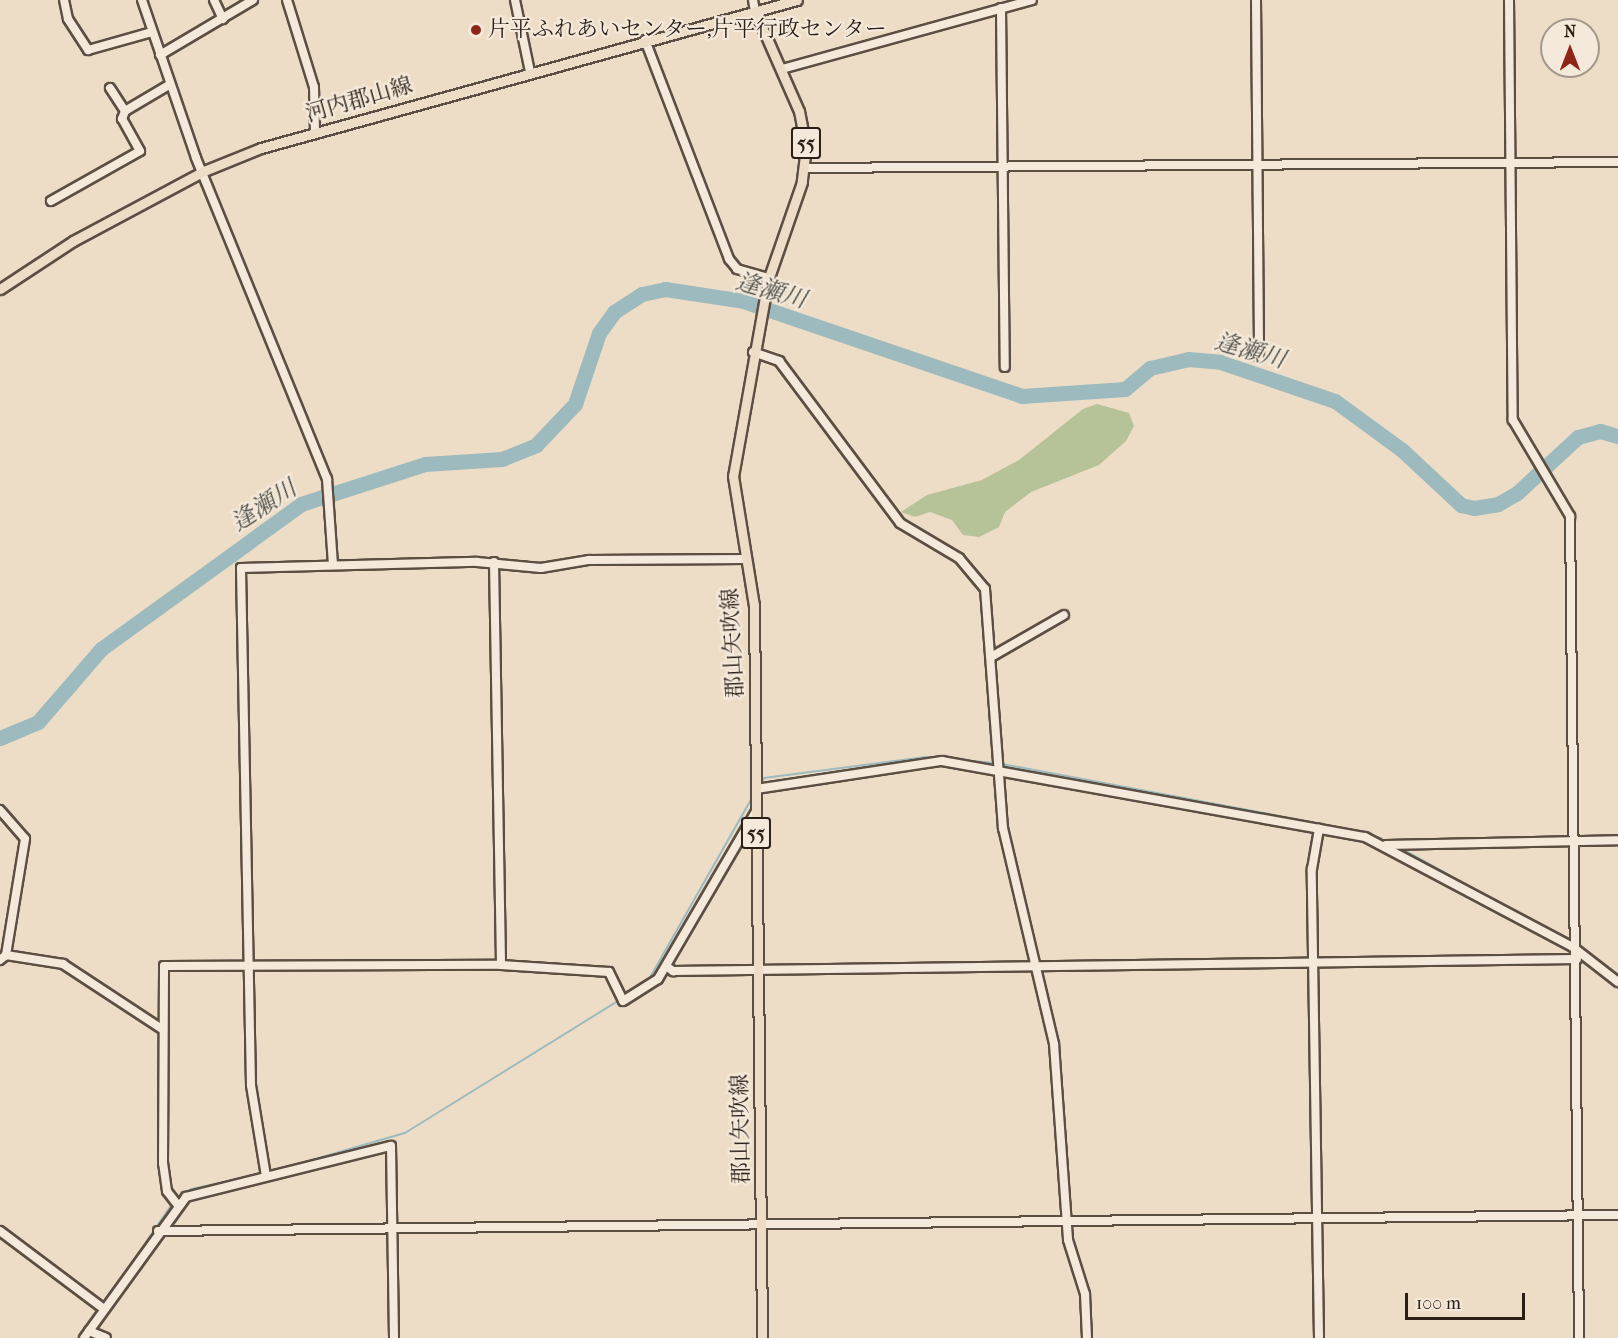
<!DOCTYPE html>
<html>
<head>
<meta charset="utf-8">
<style>
  body { margin:0 }
  #map { position:relative; width:1618px; height:1338px; overflow:hidden; background:#eeddc6; font-family:"IM FELL French Canon","Noto Serif JP",serif }
  div>[style] { position:absolute }
  .green>* { inset:0; background:#b6c297 }
  .stream>* { height:2px; margin:-1px; padding:0 1px; transform-origin:1px; border-radius:1px; background:#9dbabe }
  .river>* { height:15px; margin:-7.5px; padding:0 7.5px; transform-origin:7.5px; border-radius:7.5px; background:#9dbabe }
  .roads { filter:drop-shadow(2px 0 #5b4e43) drop-shadow(-2px 0 #5b4e43) drop-shadow(0 2px #5b4e43) drop-shadow(0 -2px #5b4e43) }
  .minor>* { height:8px; margin:-4px; padding:0 4px; transform-origin:4px; border-radius:4px; background:#f4e9da }
  .major>* { height:9px; margin:-4.5px; padding:0 4.5px; transform-origin:4.5px; border-radius:4.5px; background:#eeddc6 }
  .dots>* { width:16px; height:16px; translate:-50% -50%; box-sizing:border-box; border:3px solid #f4e9da; border-radius:50% }
  span { translate:-50% -50%; white-space:nowrap; text-align:center; line-height:1.15; -webkit-text-stroke:4.5px #f4e9da; paint-order:stroke }
  .shield-label span { padding:2px 4px; background:#f4e9da; border:2px solid; border-radius:4px; -webkit-text-stroke-width:0 }
  .shield-label { font-size:21px; color:#2a1f17; font-weight:700 }
  .poi-label { font-size:22px; color:#2a1f17 }
  .left { translate:0 -50%; text-align:left }
  .street-label { font-size:22px; color:#2a1f17 }
  .water-label { font-size:24px; color:#4c4e49; font-style:italic }
  .north { position:absolute; left:1540px; top:18px; width:60px; height:60px; box-sizing:border-box; background:#f4e9da; border:2px solid #a3988c; border-radius:50%; rotate:0deg; font-size:16px; font-weight:700; line-height:24px; text-align:center; color:#2a1f17 }
  .north::after { content:''; display:block; margin:auto; width:21px; height:27px; background:#8f2418; clip-path:polygon(50% 0,100% 100%,50% 72%,0 100%) }
  .scale { position:absolute; left:1405px; top:1293px; width:120px; height:27px; box-sizing:border-box; border:3px solid #2a1f17; border-top:0; padding-left:8px; font-size:18px; line-height:21px; white-space:nowrap; color:#2a1f17; -webkit-text-stroke:4px #f4e9da; paint-order:stroke }
</style>
</head>
<body>
<div id="map">
  <div class="green">
    <i style="clip-path:polygon(1097px 404px,1129px 413px,1134px 426px,1126px 441px,1099px 465px,1031px 492px,1005px 512px,999px 527px,979px 537px,963px 535px,952px 520px,930px 512px,915px 517px,901px 512px,927px 495px,982px 480px,1019px 460px,1083px 409px)"></i>
  </div>
  <div class="stream">
    <i style="left:1002px;top:764px;width:316px;rotate:10.6deg"></i>
    <i style="left:759px;top:786px;width:9px;rotate:-58deg"></i>
    <i style="left:764px;top:778px;width:163px;rotate:-7.4deg"></i>
    <i style="left:926px;top:757px;width:70px;rotate:4.9deg"></i>
    <i style="left:1326px;top:825px;width:57px;rotate:13.3deg"></i>
    <i style="left:1399px;top:847px;width:162px;rotate:29.3deg"></i>
    <i style="left:1582px;top:950px;width:44px;rotate:35.8deg"></i>
    <i style="left:648px;top:981px;width:213px;rotate:-60.4deg"></i>
    <i style="left:274px;top:1171px;width:136px;rotate:-16.2deg"></i>
    <i style="left:405px;top:1133px;width:254px;rotate:-31.8deg"></i>
    <i style="left:97px;top:1314px;width:137px;rotate:-55.7deg"></i>
    <i style="left:174px;top:1201px;width:21px;rotate:-35deg"></i>
    <i style="left:191px;top:1189px;width:74px;rotate:-11.8deg"></i>
    <i style="left:79px;top:1338px;width:13px;rotate:-51deg"></i>
  </div>
  <div class="river">
    <i style="left:0;top:738px;width:41px;rotate:-22.8deg"></i>
    <i style="left:38px;top:722px;width:96px;rotate:-49.2deg"></i>
    <i style="left:101px;top:649px;width:247px;rotate:-35.9deg"></i>
    <i style="left:301px;top:504px;width:130px;rotate:-17.9deg"></i>
    <i style="left:425px;top:464px;width:77px;rotate:-3.7deg"></i>
    <i style="left:502px;top:459px;width:37px;rotate:-22deg"></i>
    <i style="left:536px;top:445px;width:57px;rotate:-46.4deg"></i>
    <i style="left:575px;top:404px;width:75px;rotate:-71.3deg"></i>
    <i style="left:599px;top:333px;width:26px;rotate:-54deg"></i>
    <i style="left:614px;top:312px;width:33px;rotate:-33deg"></i>
    <i style="left:642px;top:294px;width:24px;rotate:-12deg"></i>
    <i style="left:665px;top:289px;width:79px;rotate:8.7deg"></i>
    <i style="left:743px;top:301px;width:295px;rotate:18.8deg"></i>
    <i style="left:1022px;top:396px;width:103px;rotate:-3.9deg"></i>
    <i style="left:1125px;top:389px;width:33px;rotate:-40deg"></i>
    <i style="left:1150px;top:368px;width:39px;rotate:-13deg"></i>
    <i style="left:1188px;top:359px;width:32px;rotate:5deg"></i>
    <i style="left:1220px;top:362px;width:121px;rotate:18.7deg"></i>
    <i style="left:1335px;top:401px;width:83px;rotate:36.2deg"></i>
    <i style="left:1402px;top:450px;width:81px;rotate:43deg"></i>
    <i style="left:1461px;top:505px;width:13px;rotate:13deg"></i>
    <i style="left:1474px;top:508px;width:24px;rotate:-9deg"></i>
    <i style="left:1498px;top:504px;width:22px;rotate:-30deg"></i>
    <i style="left:1517px;top:493px;width:83px;rotate:-42.6deg"></i>
    <i style="left:1578px;top:437px;width:23px;rotate:-15deg"></i>
    <i style="left:1600px;top:431px;width:19px;rotate:16deg"></i>
  </div>
  <div class="roads">
    <div class="minor">
      <i style="left:64px;top:0;width:19px;rotate:78deg"></i>
      <i style="left:68px;top:19px;width:37px;rotate:57deg"></i>
      <i style="left:88px;top:50px;width:66px;rotate:-15.7deg"></i>
      <i style="left:142px;top:0;width:167px;rotate:71.1deg"></i>
      <i style="left:196px;top:158px;width:347px;rotate:67.8deg"></i>
      <i style="left:327px;top:479px;width:85px;rotate:86deg"></i>
      <i style="left:214px;top:0;width:21px;rotate:65deg"></i>
      <i style="left:287px;top:0;width:91px;rotate:72.8deg"></i>
      <i style="left:314px;top:87px;width:45px;rotate:88.7deg"></i>
      <i style="left:515px;top:0;width:74px;rotate:78.2deg"></i>
      <i style="left:753px;top:0;width:11px;rotate:80deg"></i>
      <i style="left:1256px;top:0;width:357px;rotate:89.5deg"></i>
      <i style="left:1509px;top:0;width:420px;rotate:89.5deg"></i>
      <i style="left:1513px;top:420px;width:112px;rotate:59.3deg"></i>
      <i style="left:1570px;top:516px;width:822px;rotate:89.37deg"></i>
      <i style="left:1001px;top:8px;width:359px;rotate:89.4deg"></i>
      <i style="left:645px;top:40px;width:235px;rotate:69deg"></i>
      <i style="left:729px;top:259px;width:13px;rotate:51deg"></i>
      <i style="left:737px;top:269px;width:33px;rotate:16deg"></i>
      <i style="left:160px;top:55px;width:108px;rotate:-30.6deg"></i>
      <i style="left:782px;top:69px;width:259px;rotate:-15.4deg"></i>
      <i style="left:110px;top:88px;width:27px;rotate:57deg"></i>
      <i style="left:125px;top:111px;width:51px;rotate:-30.6deg"></i>
      <i style="left:805px;top:168px;width:813px;rotate:-0.42deg"></i>
      <i style="left:51px;top:201px;width:102px;rotate:-29.3deg"></i>
      <i style="left:140px;top:151px;width:37px;rotate:-119deg"></i>
      <i style="left:122px;top:119px;width:9px;rotate:-69deg"></i>
      <i style="left:753px;top:352px;width:28px;rotate:19deg"></i>
      <i style="left:779px;top:361px;width:202px;rotate:53.2deg"></i>
      <i style="left:900px;top:523px;width:69px;rotate:30.7deg"></i>
      <i style="left:959px;top:558px;width:40px;rotate:50deg"></i>
      <i style="left:985px;top:589px;width:240px;rotate:85.7deg"></i>
      <i style="left:1003px;top:828px;width:222px;rotate:76.7deg"></i>
      <i style="left:1054px;top:1044px;width:196px;rotate:85.9deg"></i>
      <i style="left:1068px;top:1240px;width:57px;rotate:72.5deg"></i>
      <i style="left:1085px;top:1294px;width:44px;rotate:87.4deg"></i>
      <i style="left:494px;top:562px;width:403px;rotate:89deg"></i>
      <i style="left:991px;top:657px;width:84px;rotate:-29.9deg"></i>
      <i style="left:756px;top:789px;width:188px;rotate:-8.6deg"></i>
      <i style="left:942px;top:761px;width:430px;rotate:10.2deg"></i>
      <i style="left:1365px;top:837px;width:235px;rotate:27.9deg"></i>
      <i style="left:1573px;top:947px;width:57px;rotate:37.9deg"></i>
      <i style="left:0;top:810px;width:38px;rotate:49deg"></i>
      <i style="left:25px;top:839px;width:118px;rotate:99.3deg"></i>
      <i style="left:1386px;top:845px;width:232px;rotate:-1.2deg"></i>
      <i style="left:0;top:960px;width:8px;rotate:-40deg"></i>
      <i style="left:6px;top:955px;width:58px;rotate:9deg"></i>
      <i style="left:63px;top:964px;width:118px;rotate:33.3deg"></i>
      <i style="left:666px;top:966px;width:9px;rotate:36deg"></i>
      <i style="left:673px;top:971px;width:904px;rotate:-0.76deg"></i>
      <i style="left:266px;top:1176px;width:92px;rotate:-99.4deg"></i>
      <i style="left:251px;top:1085px;width:517px;rotate:-91.11deg"></i>
      <i style="left:241px;top:568px;width:236px;rotate:-1.5deg"></i>
      <i style="left:477px;top:562px;width:64px;rotate:5.4deg"></i>
      <i style="left:541px;top:568px;width:49px;rotate:-9.5deg"></i>
      <i style="left:589px;top:560px;width:157px;rotate:-0.4deg"></i>
      <i style="left:177px;top:1204px;width:16px;rotate:-128deg"></i>
      <i style="left:167px;top:1191px;width:28px;rotate:-98deg"></i>
      <i style="left:163px;top:1163px;width:197px;rotate:-89.7deg"></i>
      <i style="left:164px;top:966px;width:337px;rotate:-0.2deg"></i>
      <i style="left:501px;top:965px;width:108px;rotate:3.7deg"></i>
      <i style="left:609px;top:972px;width:32px;rotate:64deg"></i>
      <i style="left:623px;top:1001px;width:41px;rotate:-32.2deg"></i>
      <i style="left:658px;top:979px;width:194px;rotate:-59.7deg"></i>
      <i style="left:0;top:1231px;width:130px;rotate:36.9deg"></i>
      <i style="left:158px;top:1231px;width:1460px;rotate:-0.63deg"></i>
      <i style="left:89px;top:1331px;width:18px;rotate:22deg"></i>
      <i style="left:84px;top:1338px;width:174px;rotate:-54.1deg"></i>
      <i style="left:186px;top:1197px;width:211px;rotate:-14deg"></i>
      <i style="left:391px;top:1146px;width:192px;rotate:89.1deg"></i>
      <i style="left:1319px;top:1338px;width:469px;rotate:-90.9deg"></i>
      <i style="left:1312px;top:869px;width:41px;rotate:-80.1deg"></i>
    </div>
    <div class="major">
      <i style="left:755px;top:11px;width:109px;rotate:66.3deg"></i>
      <i style="left:799px;top:111px;width:37px;rotate:79deg"></i>
      <i style="left:806px;top:147px;width:35px;rotate:97deg"></i>
      <i style="left:802px;top:182px;width:104px;rotate:109.1deg"></i>
      <i style="left:768px;top:280px;width:199px;rotate:100.1deg"></i>
      <i style="left:733px;top:476px;width:131px;rotate:80.8deg"></i>
      <i style="left:754px;top:605px;width:733px;rotate:89.37deg"></i>
      <i style="left:0;top:289px;width:87px;rotate:-33.3deg"></i>
      <i style="left:73px;top:241px;width:149px;rotate:-28.1deg"></i>
      <i style="left:204px;top:171px;width:61px;rotate:-22deg"></i>
      <i style="left:261px;top:148px;width:556px;rotate:-15.44deg"></i>
    </div>
  </div>
  <div class="dots">
    <i style="left:476px;top:30px;background:#8f2418"></i>
  </div>
  <div class="shield-label">
    <span style="left:806px;top:143px">55</span>
    <span style="left:756px;top:833px">55</span>
  </div>
  <div class="poi-label">
    <span class="left" style="left:488px;top:30px">片平ふれあいセンター,片平行政センター</span>
  </div>
  <div class="street-label">
    <span style="left:359px;top:100px;rotate:-16deg">河内郡山線</span>
    <span style="left:733px;top:643px;rotate:-93deg">郡山矢吹線</span>
    <span style="left:741px;top:1129px;rotate:-91deg">郡山矢吹線</span>
  </div>
  <div class="water-label">
    <span style="left:771px;top:291px;rotate:16deg">逢瀬川</span>
    <span style="left:1250px;top:351px;rotate:16deg">逢瀬川</span>
    <span style="left:264px;top:506px;rotate:-33deg">逢瀬川</span>
  </div>
  <div class="north">N</div>
  <div class="scale">100 m</div>
</div>
</body>
</html>
